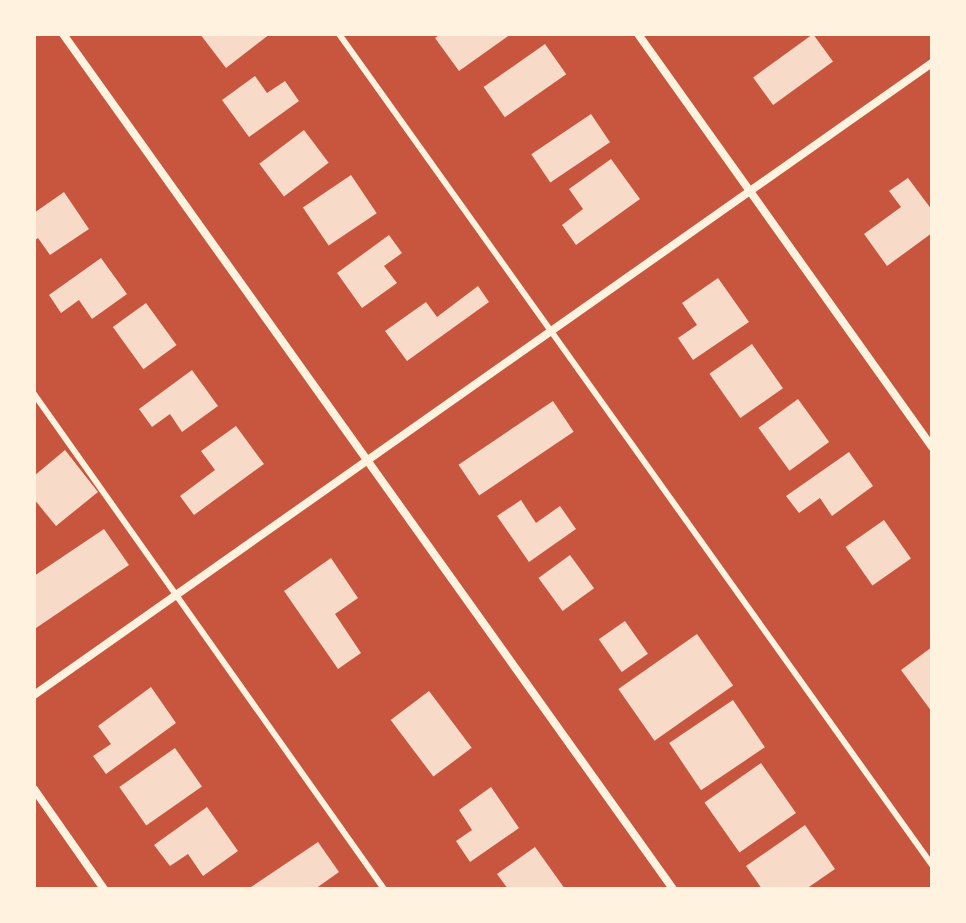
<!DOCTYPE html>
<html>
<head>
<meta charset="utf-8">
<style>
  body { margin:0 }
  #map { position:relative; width:966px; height:923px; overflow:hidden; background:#c8553d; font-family:Quicksand,sans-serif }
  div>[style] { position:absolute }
  .building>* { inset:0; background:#f7dbc8; transform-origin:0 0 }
  .service>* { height:6px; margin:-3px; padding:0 3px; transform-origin:3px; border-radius:3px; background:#fff3e0 }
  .minor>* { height:8px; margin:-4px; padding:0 4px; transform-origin:4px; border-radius:4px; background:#fff3e0 }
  span { translate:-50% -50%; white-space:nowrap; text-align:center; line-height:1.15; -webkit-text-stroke:6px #fff3e0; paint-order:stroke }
  .frame { position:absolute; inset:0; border:36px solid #fff3e0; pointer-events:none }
</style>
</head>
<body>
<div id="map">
  <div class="building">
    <i style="clip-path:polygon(200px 34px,270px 34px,226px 68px)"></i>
    <i style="clip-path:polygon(441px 34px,511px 34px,459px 71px,435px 38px)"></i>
    <i style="left:813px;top:34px;width:34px;height:74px;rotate:54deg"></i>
    <i style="left:545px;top:44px;width:37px;height:75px;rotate:55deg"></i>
    <i style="clip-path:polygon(255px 76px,267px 93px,285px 81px,299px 101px,249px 137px,222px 100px)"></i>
    <i style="left:591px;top:114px;width:34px;height:72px;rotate:56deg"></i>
    <i style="left:304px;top:130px;width:41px;height:56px;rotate:53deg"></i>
    <i style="clip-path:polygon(611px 159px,640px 199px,576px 245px,562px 225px,583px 209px,569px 189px)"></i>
    <i style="left:351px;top:175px;width:46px;height:58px;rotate:56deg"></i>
    <i style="clip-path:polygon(908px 178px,932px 210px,932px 233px,887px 266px,864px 234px,901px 207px,889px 191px)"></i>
    <i style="clip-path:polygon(64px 192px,89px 229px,50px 255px,38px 238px,34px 241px,34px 213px)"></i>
    <i style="clip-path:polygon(389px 235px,402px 253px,384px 266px,397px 283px,362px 308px,337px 273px)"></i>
    <i style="clip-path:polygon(101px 258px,127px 294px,92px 319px,79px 300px,61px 313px,49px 295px)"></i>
    <i style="clip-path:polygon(718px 278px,749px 322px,693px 360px,678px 338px,697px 325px,682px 303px)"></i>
    <i style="clip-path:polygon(478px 286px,489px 302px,407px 361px,385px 331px,426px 302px,437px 317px)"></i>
    <i style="left:146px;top:303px;width:52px;height:41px;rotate:54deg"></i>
    <i style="left:752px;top:344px;width:54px;height:52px;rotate:55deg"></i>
    <i style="clip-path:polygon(192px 370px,218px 406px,182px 432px,170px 414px,152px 427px,139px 409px)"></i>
    <i style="left:798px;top:399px;width:53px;height:49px;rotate:54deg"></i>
    <i style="left:553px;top:401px;width:37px;height:114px;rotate:56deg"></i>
    <i style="clip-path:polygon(236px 426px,264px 464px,194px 515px,180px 496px,215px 470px,201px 451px)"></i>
    <i style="clip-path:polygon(65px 450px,98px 492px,56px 526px,34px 499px,34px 476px)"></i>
    <i style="clip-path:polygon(849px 452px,873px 486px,832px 516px,820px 498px,799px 513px,786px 496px)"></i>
    <i style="clip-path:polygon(521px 500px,536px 523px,560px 506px,576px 529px,529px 562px,497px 516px)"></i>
    <i style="left:884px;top:520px;width:47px;height:47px;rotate:55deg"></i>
    <i style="clip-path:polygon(104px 529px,129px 565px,36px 628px,34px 576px)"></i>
    <i style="left:570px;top:555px;width:41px;height:39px;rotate:54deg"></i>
    <i style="clip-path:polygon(331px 558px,358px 598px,335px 614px,361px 653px,338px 669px,284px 591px)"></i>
    <i style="left:625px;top:621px;width:40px;height:32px;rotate:55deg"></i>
    <i style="left:697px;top:634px;width:63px;height:96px;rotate:55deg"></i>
    <i style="clip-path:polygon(932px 647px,932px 712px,901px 670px)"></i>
    <i style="clip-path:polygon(151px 687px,176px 723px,106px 774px,93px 756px,111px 744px,98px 726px)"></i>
    <i style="left:429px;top:691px;width:71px;height:48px;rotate:53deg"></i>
    <i style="left:733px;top:700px;width:57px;height:77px;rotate:56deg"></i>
    <i style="left:175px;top:748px;width:47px;height:68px;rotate:55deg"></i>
    <i style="left:761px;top:763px;width:61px;height:69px;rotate:55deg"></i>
    <i style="clip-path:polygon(491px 787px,519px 828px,470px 862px,456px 841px,472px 830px,459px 810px)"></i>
    <i style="clip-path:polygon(207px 807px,238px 851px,203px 876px,188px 854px,170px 866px,154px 845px)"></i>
    <i style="clip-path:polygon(805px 825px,835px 869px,806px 889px,762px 889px,746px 866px)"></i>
    <i style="clip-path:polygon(318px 842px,339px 872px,315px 889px,248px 889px)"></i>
    <i style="clip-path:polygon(535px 847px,565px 889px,508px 889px,497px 874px)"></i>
  </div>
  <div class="service">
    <i style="left:339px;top:34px;width:1021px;rotate:54.49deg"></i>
    <i style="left:34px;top:394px;width:606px;rotate:54.74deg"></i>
  </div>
  <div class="minor">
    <i style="left:63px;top:34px;width:1050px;rotate:54.49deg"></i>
    <i style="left:638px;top:34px;width:507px;rotate:54.55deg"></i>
    <i style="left:34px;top:695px;width:1098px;rotate:-35.14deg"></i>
    <i style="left:34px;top:789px;width:122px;rotate:55deg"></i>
  </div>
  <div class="frame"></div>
</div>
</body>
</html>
